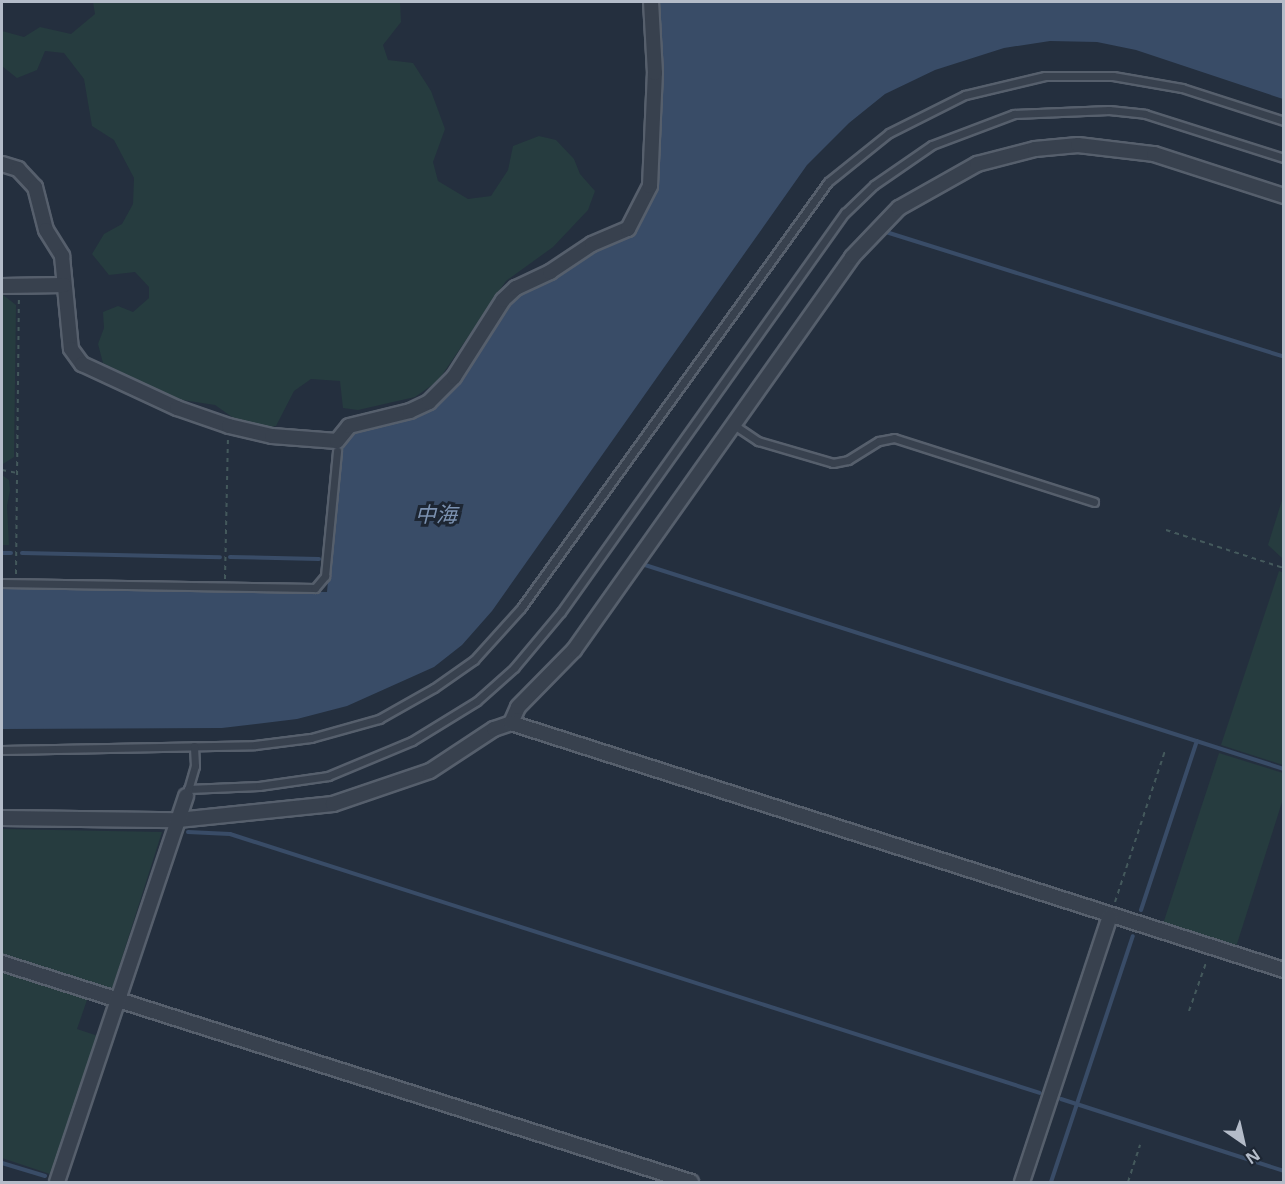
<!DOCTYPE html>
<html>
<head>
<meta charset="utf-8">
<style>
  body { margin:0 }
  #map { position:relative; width:1285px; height:1184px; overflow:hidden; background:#242f3e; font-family:"Noto Sans","Noto Sans JP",sans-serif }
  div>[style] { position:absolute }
  .green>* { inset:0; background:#263c3f }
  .water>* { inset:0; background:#394c67 }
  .stream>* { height:4px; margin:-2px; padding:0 2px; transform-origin:2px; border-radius:2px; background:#394c67 }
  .path>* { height:2px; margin-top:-1px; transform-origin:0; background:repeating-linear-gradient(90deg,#44595c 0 4.5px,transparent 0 9px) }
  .roads { filter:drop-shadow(2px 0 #565f6c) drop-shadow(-2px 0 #565f6c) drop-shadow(0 2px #565f6c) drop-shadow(0 -2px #565f6c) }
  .lane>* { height:7px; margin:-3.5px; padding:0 3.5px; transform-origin:3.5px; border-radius:3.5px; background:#38414e }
  .street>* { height:14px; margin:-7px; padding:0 7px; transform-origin:7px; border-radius:7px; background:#38414e }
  span { translate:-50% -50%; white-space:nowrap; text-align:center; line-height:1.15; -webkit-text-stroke:6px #1d2633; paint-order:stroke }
  .water-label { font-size:21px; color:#7c92b1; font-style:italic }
  .frame { position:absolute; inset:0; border:3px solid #b4bcc9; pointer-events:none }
  .north { position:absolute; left:1213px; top:1112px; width:60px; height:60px; -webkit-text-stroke:4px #1d2633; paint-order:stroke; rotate:146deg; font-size:16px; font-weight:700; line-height:24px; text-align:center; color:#b4bcc9 }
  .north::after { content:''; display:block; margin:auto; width:21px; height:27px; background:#b4bcc9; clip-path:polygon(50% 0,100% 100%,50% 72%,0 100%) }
</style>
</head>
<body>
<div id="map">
  <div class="green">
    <i style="clip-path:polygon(93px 2px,400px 2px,401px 22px,383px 45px,388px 60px,413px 63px,431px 91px,445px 129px,433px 162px,438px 181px,468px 199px,491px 196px,508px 170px,513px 146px,539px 136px,556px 140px,574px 159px,580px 174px,595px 191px,588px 210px,553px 247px,506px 281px,438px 381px,415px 397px,358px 410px,343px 408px,340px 381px,311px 379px,294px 391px,276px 426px,262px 429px,235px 419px,215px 405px,176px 399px,103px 363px,98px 344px,104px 328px,103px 312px,118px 306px,133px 312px,149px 298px,149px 287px,135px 272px,109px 275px,92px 254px,104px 234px,122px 224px,133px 204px,134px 178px,114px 140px,92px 126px,84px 79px,64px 53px,45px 51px,37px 70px,17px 78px,2px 66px,2px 31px,24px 37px,40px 27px,71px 34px,95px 14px)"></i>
    <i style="clip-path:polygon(2px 294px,16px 305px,14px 457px,3px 464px)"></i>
    <i style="clip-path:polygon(2px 475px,9px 480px,10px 490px,7px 506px,9px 545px,2px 545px)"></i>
    <i style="clip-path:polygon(1283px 497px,1284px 559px,1283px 559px,1268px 545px)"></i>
    <i style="clip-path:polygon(1279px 571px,1284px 573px,1283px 765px,1221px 745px)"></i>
    <i style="clip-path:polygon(1219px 753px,1283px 773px,1283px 799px,1236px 947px,1163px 924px)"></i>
    <i style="clip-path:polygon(2px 829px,162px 832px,112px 989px,2px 954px)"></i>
    <i style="clip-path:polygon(2px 970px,88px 997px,77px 1029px,98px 1036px,53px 1175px,2px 1158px)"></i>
  </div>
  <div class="water">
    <i style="clip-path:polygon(656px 2px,1283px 2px,1283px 99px,1136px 50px,1097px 42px,1050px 41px,1004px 48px,935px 70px,885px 94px,849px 123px,807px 165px,492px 611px,462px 645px,434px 667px,347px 706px,297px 719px,222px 728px,2px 729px,2px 586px,327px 592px,340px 449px,347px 432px,457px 387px,512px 296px,595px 247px,631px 235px,647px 207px,656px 184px)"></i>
  </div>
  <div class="stream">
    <i style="left:886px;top:232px;width:417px;rotate:17.4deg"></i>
    <i style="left:2px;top:553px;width:9px"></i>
    <i style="left:22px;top:553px;width:198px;rotate:1.2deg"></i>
    <i style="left:230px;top:557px;width:89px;rotate:1.3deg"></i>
    <i style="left:645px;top:565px;width:671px;rotate:17.71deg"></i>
    <i style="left:188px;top:832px;width:42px;rotate:2.7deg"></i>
    <i style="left:230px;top:834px;width:850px;rotate:17.73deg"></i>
    <i style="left:1141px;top:910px;width:178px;rotate:-71.7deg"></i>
    <i style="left:1061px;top:1099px;width:234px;rotate:17.9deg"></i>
    <i style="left:2px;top:1163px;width:45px;rotate:16.8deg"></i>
    <i style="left:1051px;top:1182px;width:259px;rotate:-71.6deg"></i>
  </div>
  <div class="path">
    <i style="left:2px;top:470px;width:15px;rotate:11deg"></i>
    <i style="left:1166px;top:530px;width:124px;rotate:17.9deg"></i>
    <i style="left:16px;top:574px;width:276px;rotate:-89.4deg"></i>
    <i style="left:225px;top:579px;width:141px;rotate:-88.8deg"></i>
    <i style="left:1115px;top:902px;width:159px;rotate:-71.7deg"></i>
    <i style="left:1189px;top:1011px;width:54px;rotate:-70.6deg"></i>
    <i style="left:1128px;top:1182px;width:39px;rotate:-72deg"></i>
  </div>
  <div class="roads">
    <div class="lane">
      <i style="left:734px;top:425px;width:29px;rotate:34deg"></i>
      <i style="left:758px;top:441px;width:78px;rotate:16.3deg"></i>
      <i style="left:833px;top:463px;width:15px;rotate:-11deg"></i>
      <i style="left:848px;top:460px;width:36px;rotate:-32deg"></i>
      <i style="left:879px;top:441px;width:15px;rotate:-11deg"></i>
      <i style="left:894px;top:438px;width:210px;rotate:17.7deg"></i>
      <i style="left:2px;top:583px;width:313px;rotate:0.9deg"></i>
      <i style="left:315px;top:588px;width:16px;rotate:-50deg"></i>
      <i style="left:325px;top:576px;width:126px;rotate:-84.5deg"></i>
      <i style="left:2px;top:750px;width:253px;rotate:-1.1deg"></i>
      <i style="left:255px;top:745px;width:56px;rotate:-7.1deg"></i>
      <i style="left:311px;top:738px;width:71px;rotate:-15.6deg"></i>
      <i style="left:379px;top:719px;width:63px;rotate:-29.4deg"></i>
      <i style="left:434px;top:688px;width:49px;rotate:-35deg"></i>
      <i style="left:474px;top:660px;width:70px;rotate:-47.9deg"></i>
      <i style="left:521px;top:608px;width:525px;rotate:-54.22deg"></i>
      <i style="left:828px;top:182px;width:78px;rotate:-38.8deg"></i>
      <i style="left:889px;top:133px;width:85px;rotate:-26.6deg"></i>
      <i style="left:965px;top:95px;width:82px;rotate:-13.4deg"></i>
      <i style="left:1045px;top:76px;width:68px"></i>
      <i style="left:1113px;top:76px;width:70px;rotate:9.9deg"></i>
      <i style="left:1182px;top:88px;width:107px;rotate:17.9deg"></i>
      <i style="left:188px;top:789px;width:71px;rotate:-2.4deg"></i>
      <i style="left:259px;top:786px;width:70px;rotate:-8.2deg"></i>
      <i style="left:328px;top:776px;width:91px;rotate:-22.6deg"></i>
      <i style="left:412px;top:741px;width:76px;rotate:-31.6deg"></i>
      <i style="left:477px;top:701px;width:50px;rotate:-41.7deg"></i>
      <i style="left:514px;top:668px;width:73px;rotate:-50deg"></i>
      <i style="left:561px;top:612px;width:490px;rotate:-54.6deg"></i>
      <i style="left:845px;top:213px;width:40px;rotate:-44deg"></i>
      <i style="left:874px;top:185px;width:70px;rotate:-34.6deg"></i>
      <i style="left:932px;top:145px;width:88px;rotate:-20.7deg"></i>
      <i style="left:1014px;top:114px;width:95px;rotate:-2.4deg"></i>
      <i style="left:1109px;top:110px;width:36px;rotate:6deg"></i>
      <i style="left:1145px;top:114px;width:146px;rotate:17.6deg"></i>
      <i style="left:188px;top:790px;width:25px;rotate:-74deg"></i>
      <i style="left:195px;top:766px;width:20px;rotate:-93deg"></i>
    </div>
    <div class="street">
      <i style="left:2px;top:164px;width:17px;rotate:17deg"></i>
      <i style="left:18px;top:169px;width:25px;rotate:47deg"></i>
      <i style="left:35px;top:187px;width:44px;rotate:75.7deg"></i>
      <i style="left:46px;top:230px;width:31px;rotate:58deg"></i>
      <i style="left:62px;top:256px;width:93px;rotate:84.5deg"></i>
      <i style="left:71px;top:349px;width:19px;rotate:54deg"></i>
      <i style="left:82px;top:364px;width:105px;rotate:24.9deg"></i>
      <i style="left:177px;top:408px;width:55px;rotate:19.1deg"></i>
      <i style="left:229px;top:426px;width:44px;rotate:13.1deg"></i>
      <i style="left:272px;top:436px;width:65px;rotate:4.4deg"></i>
      <i style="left:337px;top:441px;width:19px;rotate:-51deg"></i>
      <i style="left:349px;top:426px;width:63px;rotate:-13.8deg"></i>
      <i style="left:410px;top:411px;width:21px;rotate:-25deg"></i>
      <i style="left:429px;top:402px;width:35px;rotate:-45deg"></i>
      <i style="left:454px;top:377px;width:91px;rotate:-57.5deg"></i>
      <i style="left:503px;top:300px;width:18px;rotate:-43deg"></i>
      <i style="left:516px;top:288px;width:38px;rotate:-25deg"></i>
      <i style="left:550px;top:272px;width:50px;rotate:-33.7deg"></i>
      <i style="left:592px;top:244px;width:39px;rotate:-23deg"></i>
      <i style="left:628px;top:229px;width:48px;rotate:-62.9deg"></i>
      <i style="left:650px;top:186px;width:113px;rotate:-87.5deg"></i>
      <i style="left:655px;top:73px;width:71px;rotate:-93.2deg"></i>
      <i style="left:2px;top:286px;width:62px;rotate:-0.9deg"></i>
      <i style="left:511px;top:723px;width:17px;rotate:-66deg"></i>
      <i style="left:518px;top:707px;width:80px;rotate:-45.5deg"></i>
      <i style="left:574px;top:650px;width:481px;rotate:-54.7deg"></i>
      <i style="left:852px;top:257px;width:68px;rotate:-46.2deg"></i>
      <i style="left:899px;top:208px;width:90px;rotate:-29.4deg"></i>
      <i style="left:977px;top:164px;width:60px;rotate:-14.5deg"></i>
      <i style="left:1035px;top:149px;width:43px;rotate:-5.3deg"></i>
      <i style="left:1078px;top:145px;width:77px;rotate:6.8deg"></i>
      <i style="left:1154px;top:154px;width:137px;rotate:17.9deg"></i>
      <i style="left:2px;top:818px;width:176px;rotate:0.7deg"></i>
      <i style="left:178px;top:820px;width:156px;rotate:-5.9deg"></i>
      <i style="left:333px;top:804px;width:102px;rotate:-18.8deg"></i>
      <i style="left:430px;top:771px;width:77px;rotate:-33.3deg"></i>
      <i style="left:494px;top:729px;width:18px;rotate:-19deg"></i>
      <i style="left:511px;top:723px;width:812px;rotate:17.72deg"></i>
      <i style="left:2px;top:963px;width:723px;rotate:17.63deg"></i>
      <i style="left:57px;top:1182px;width:407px;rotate:-71.5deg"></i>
      <i style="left:1022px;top:1182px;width:280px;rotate:-71.7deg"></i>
    </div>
  </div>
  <div class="water-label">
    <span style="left:436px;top:514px">中海</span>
  </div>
  <div class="frame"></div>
  <div class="north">N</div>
</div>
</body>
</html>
